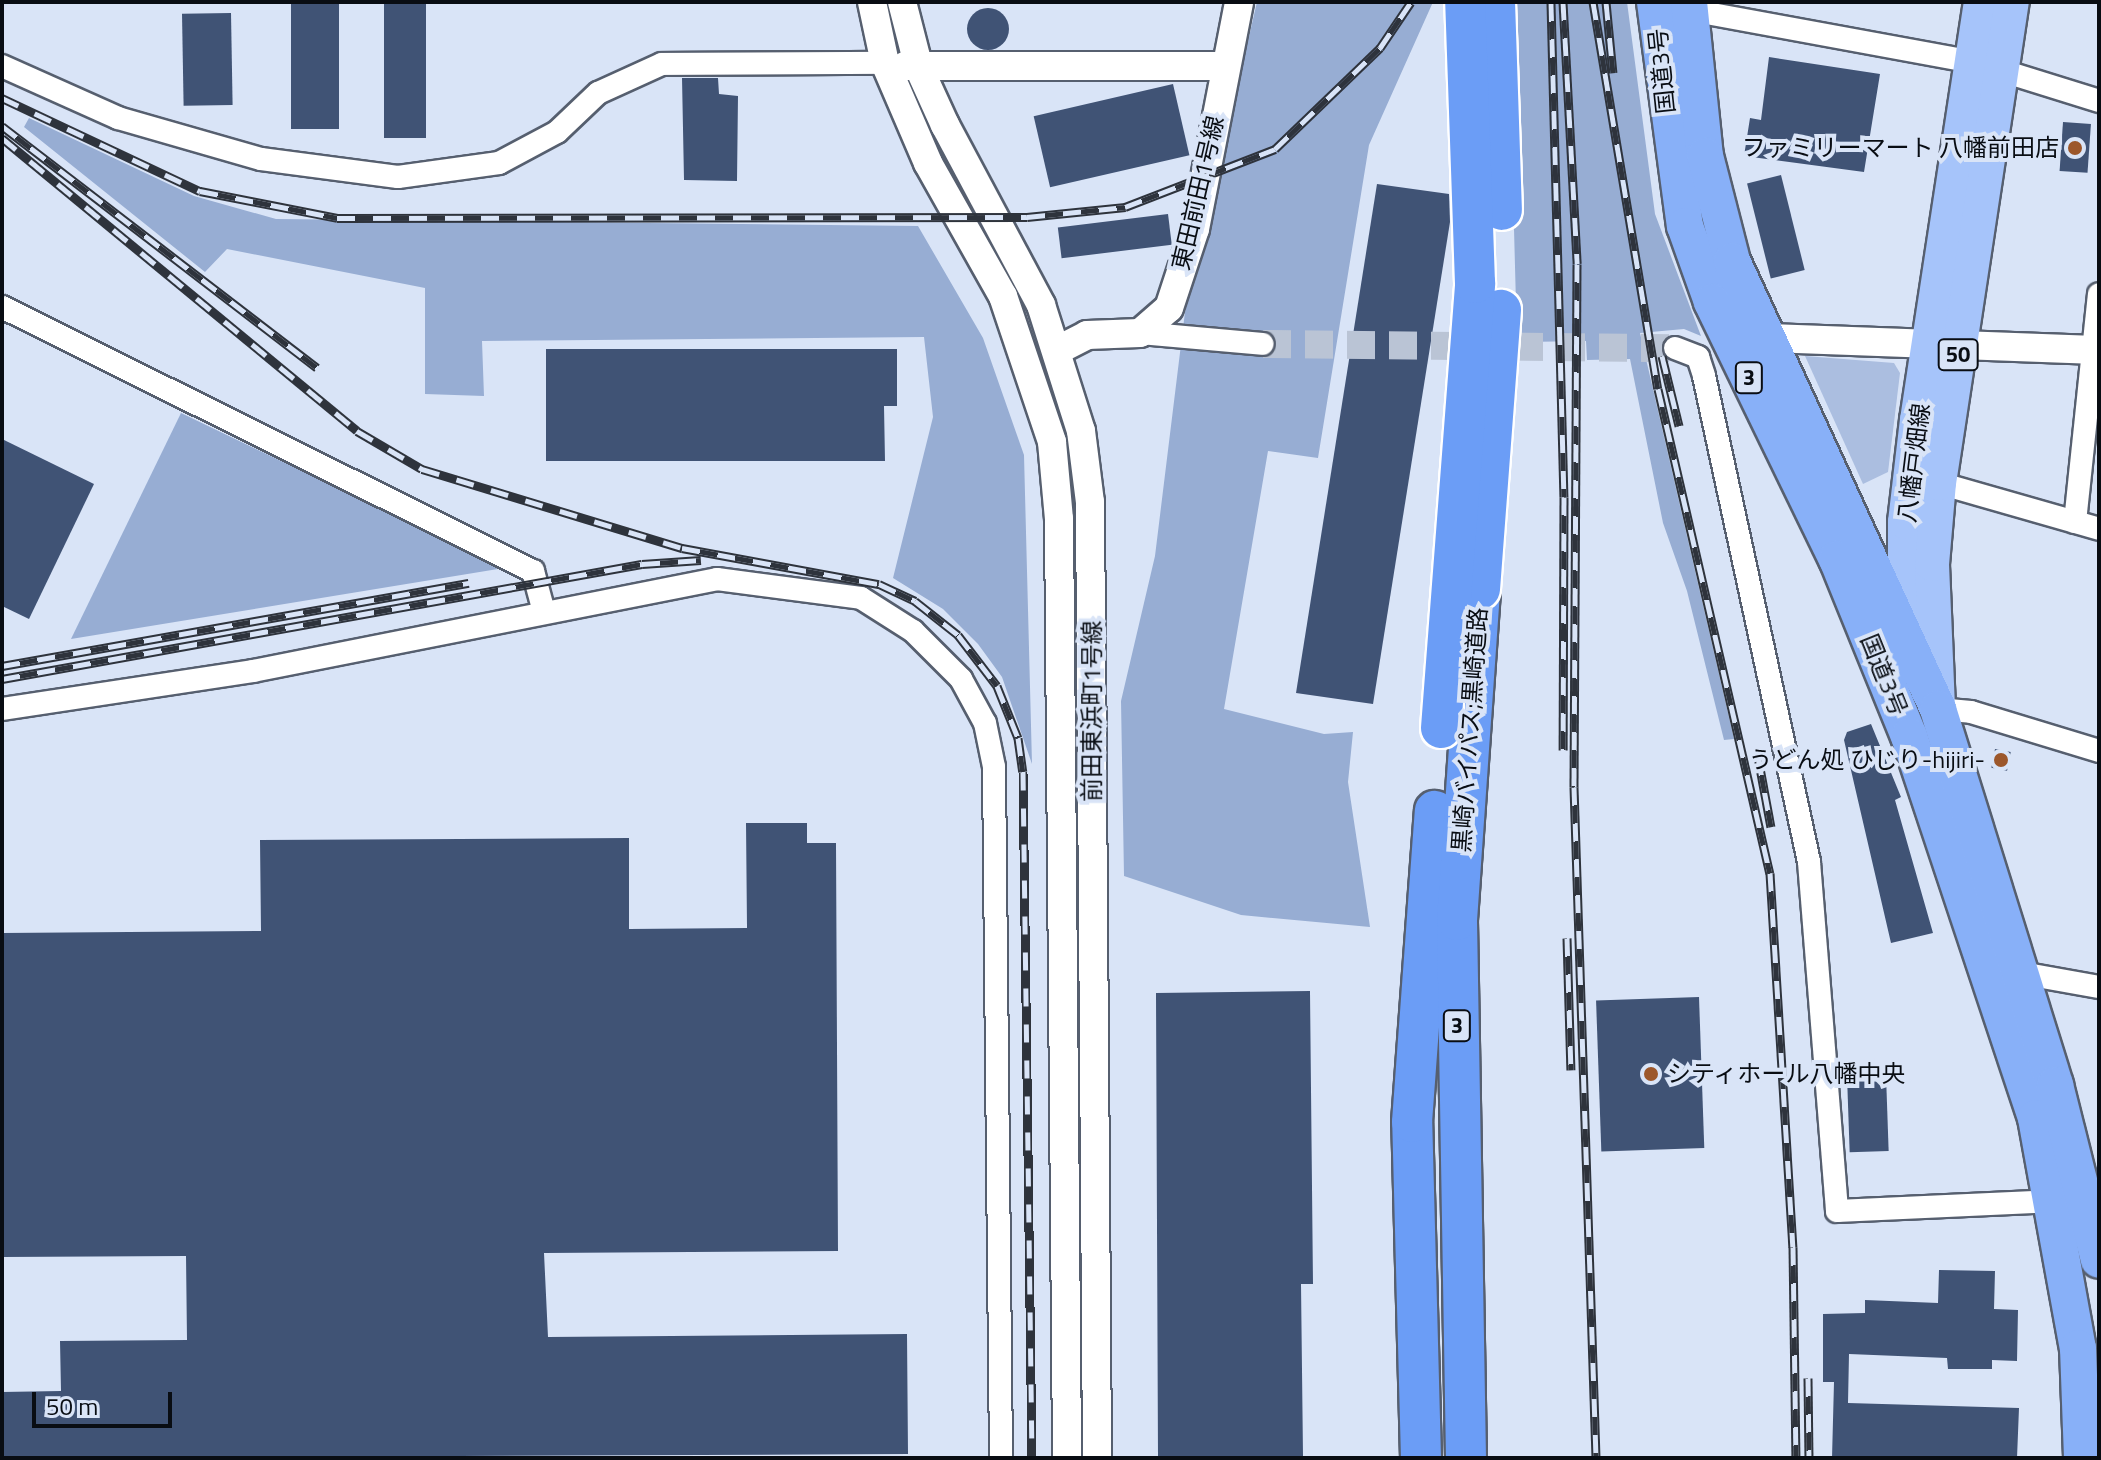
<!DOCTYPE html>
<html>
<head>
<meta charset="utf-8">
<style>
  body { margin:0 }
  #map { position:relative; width:2101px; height:1460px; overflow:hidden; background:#d9e4f7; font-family:"Titillium Web","Noto Sans JP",sans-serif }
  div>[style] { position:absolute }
  .green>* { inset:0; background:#abbee0 }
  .forest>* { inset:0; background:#97add3 }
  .building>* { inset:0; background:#405375; transform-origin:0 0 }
  .round { border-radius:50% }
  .tertiary-tunnel>* { height:28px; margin-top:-14px; transform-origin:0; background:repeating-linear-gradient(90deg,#bac4d5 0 28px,transparent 0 42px) }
  .roads { filter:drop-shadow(2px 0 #565f6f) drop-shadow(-2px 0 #565f6f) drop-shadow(0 2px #565f6f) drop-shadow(0 -2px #565f6f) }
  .minor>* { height:22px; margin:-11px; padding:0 11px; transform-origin:11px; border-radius:11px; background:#fff }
  .tertiary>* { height:28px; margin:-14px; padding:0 14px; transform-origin:14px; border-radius:14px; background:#fff }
  .primary>* { height:34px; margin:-17px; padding:0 17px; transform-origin:17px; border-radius:17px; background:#a6c4fa }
  .trunk>* { height:36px; margin:-18px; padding:0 18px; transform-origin:18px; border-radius:18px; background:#88b0f8 }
  .motorway>* { height:40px; margin:-20px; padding:0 20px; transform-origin:20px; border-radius:20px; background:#6b9df6 }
  .rail>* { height:9px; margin-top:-4.5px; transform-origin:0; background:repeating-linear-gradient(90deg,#d9e4f7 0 18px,#2e333c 0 36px); box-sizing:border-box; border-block:2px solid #2e333c }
  .bridges { filter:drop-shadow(2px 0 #fff) drop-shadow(-2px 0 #fff) drop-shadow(0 2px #fff) drop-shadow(0 -2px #fff) }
  .motorway-bridge>* { height:40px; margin:-20px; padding:0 20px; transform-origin:20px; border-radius:20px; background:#6b9df6 }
  .dots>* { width:22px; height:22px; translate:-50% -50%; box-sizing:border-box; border:4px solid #d9e4f7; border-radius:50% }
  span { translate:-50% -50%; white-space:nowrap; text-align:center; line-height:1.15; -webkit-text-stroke:8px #d9e4f7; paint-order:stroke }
  .shield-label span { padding:2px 6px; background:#d9e4f7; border:2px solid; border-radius:6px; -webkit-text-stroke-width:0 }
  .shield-label { font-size:22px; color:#090d13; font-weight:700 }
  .street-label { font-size:24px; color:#090d13 }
  .poi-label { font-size:24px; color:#090d13 }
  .right { translate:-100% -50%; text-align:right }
  .left { translate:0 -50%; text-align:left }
  .frame { position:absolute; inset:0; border:4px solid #090d13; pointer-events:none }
  .scale { position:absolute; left:32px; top:1392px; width:140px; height:36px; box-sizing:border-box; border:4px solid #090d13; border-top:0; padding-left:10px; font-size:24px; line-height:28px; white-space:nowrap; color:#090d13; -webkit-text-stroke:6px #d9e4f7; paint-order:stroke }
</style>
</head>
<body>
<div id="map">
  <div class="green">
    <i style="clip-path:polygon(1805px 356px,1894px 363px,1900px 373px,1888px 472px,1863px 484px)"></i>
  </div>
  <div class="forest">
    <i style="clip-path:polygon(1257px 2px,1433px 2px,1369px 145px,1318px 458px,1268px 451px,1224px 709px,1324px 734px,1353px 732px,1348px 782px,1370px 927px,1241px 915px,1124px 876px,1121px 701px,1155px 556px,1185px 312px)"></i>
    <i style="clip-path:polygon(1508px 2px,1627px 2px,1655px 214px,1701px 336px,1684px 329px,1640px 333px,1734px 739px,1724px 740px,1687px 591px,1663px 523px,1630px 359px,1587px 360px,1586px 341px,1517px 342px)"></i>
    <i style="clip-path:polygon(29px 118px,194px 196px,276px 219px,918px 226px,983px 338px,1024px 455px,1032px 764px,1002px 677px,978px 644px,943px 609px,893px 578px,933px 417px,924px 337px,482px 341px,484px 396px,425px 394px,425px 288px,227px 249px,205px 272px,24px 127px)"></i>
    <i style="clip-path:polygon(181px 413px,504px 568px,71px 639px)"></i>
  </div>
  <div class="building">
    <i style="left:291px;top:2px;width:48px;height:127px"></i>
    <i style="left:384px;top:2px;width:42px;height:136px"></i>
    <i class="round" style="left:967px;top:8px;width:42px;height:42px"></i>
    <i style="left:231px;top:13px;width:92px;height:49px;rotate:89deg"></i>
    <i style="clip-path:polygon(1769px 57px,1880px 74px,1864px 172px,1744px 156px,1750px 118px,1761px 120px)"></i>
    <i style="clip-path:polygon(682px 78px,718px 78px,719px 94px,738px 96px,737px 181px,684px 180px)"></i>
    <i style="left:1173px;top:84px;width:73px;height:143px;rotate:77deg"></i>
    <i style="left:2063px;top:122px;width:28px;height:49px;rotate:4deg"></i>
    <i style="left:1781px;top:175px;width:98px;height:35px;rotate:76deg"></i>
    <i style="clip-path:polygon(1377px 184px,1449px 194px,1450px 222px,1373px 704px,1296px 693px)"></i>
    <i style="left:1168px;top:214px;width:31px;height:111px;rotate:83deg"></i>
    <i style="clip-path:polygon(546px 349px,897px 349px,897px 406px,884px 406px,885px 461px,546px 461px)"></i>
    <i style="clip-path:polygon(2px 439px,94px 484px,29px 619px,2px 606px)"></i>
    <i style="clip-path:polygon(1871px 724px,1901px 797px,1895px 800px,1933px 933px,1891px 943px,1844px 740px,1847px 732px)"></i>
    <i style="left:1995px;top:749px;width:16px;height:19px;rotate:11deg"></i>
    <i style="clip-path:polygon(746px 823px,807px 823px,807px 843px,836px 843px,838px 1251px,544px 1253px,548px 1337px,907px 1334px,908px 1454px,2px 1458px,2px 1392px,61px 1391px,60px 1341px,187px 1340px,186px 1256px,2px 1257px,2px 933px,261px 931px,260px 840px,629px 838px,629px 929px,747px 928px)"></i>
    <i style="clip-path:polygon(1310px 991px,1313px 1284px,1301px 1284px,1303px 1456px,1158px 1457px,1156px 993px)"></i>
    <i style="left:1699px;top:997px;width:151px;height:103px;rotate:88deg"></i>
    <i style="left:1886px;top:1075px;width:76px;height:39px;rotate:88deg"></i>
    <i style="clip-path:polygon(1939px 1270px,1995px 1271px,1994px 1309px,2018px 1310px,2017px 1361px,1992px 1360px,1992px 1369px,1948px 1369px,1947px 1358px,1849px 1354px,1848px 1403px,2019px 1408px,2017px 1458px,1832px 1458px,1834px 1382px,1823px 1382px,1823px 1314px,1865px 1313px,1865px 1300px,1938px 1303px)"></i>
  </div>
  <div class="tertiary-tunnel">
    <i style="left:1263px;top:344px;width:412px;rotate:0.6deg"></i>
  </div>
  <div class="roads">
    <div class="minor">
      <i style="left:1690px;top:10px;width:289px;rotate:10.4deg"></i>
      <i style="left:1974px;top:62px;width:131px;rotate:17.3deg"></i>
      <i style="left:2px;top:66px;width:127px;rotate:24.1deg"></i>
      <i style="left:118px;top:118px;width:149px;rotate:16deg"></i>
      <i style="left:261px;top:159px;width:138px;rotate:7.5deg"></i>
      <i style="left:398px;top:177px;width:102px;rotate:-7.9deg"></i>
      <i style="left:499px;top:163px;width:66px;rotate:-28.1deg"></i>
      <i style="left:557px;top:132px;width:57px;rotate:-43.6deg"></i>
      <i style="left:598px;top:93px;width:70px;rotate:-24.4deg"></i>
      <i style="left:662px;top:64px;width:223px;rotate:-0.3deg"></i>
      <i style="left:2px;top:307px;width:593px;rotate:26.44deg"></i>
      <i style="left:533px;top:571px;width:42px;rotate:75deg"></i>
      <i style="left:1140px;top:333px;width:123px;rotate:5.1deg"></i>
      <i style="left:1675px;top:348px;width:25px;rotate:21deg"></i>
      <i style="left:1698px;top:357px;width:20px;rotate:72deg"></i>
      <i style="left:1704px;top:376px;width:497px;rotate:77.8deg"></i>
      <i style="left:1809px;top:862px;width:350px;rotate:85.4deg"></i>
      <i style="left:1837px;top:1211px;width:219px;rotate:-2.6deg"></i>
      <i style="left:1939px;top:483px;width:166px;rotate:16deg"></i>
      <i style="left:2075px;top:522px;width:229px;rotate:-84deg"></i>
      <i style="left:2px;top:709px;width:254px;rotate:-8.6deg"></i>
      <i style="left:253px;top:671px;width:473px;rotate:-11.2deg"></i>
      <i style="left:717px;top:579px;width:145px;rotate:7.5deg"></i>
      <i style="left:861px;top:598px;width:62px;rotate:32.4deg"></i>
      <i style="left:913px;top:631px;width:68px;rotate:45deg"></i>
      <i style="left:961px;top:679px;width:50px;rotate:61.4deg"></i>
      <i style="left:985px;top:723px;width:45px;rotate:78.4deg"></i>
      <i style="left:994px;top:767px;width:691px;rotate:89.42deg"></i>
      <i style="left:1938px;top:709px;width:33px;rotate:5deg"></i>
      <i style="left:1971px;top:712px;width:134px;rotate:16.9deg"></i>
      <i style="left:2021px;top:973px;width:79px;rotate:10.2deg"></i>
    </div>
    <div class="tertiary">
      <i style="left:872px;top:2px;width:62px;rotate:78deg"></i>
      <i style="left:885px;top:63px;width:109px;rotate:66.7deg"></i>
      <i style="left:928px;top:163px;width:153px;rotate:60.6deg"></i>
      <i style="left:1003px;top:296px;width:154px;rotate:71.4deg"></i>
      <i style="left:1052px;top:442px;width:77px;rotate:84.8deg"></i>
      <i style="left:1059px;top:519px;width:939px;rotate:89.51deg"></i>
      <i style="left:902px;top:2px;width:68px;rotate:75.6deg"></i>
      <i style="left:919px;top:68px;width:63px;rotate:65.5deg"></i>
      <i style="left:945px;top:125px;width:204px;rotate:61.9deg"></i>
      <i style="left:1041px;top:305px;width:132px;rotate:72.4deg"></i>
      <i style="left:1081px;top:431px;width:72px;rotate:82.8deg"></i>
      <i style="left:1090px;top:502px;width:956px;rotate:89.58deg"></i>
      <i style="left:905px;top:66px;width:320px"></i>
      <i style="left:1770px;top:338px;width:329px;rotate:2.1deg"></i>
      <i style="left:1058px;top:350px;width:33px;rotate:-27deg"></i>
      <i style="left:1087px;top:335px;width:53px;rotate:-2.2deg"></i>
      <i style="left:1140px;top:333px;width:38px;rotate:-41deg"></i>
      <i style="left:1169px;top:308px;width:83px;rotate:-71.8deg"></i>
      <i style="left:1195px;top:229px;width:231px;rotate:-79deg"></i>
    </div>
    <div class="primary">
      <i style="left:1905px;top:640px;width:118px;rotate:-90deg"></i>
      <i style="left:1905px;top:522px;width:103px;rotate:-83.3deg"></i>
      <i style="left:1917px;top:420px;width:423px;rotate:-81.3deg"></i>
      <i style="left:1938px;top:708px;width:144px;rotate:-92.4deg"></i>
      <i style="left:1932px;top:564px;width:81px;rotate:-85.1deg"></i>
      <i style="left:1939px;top:483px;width:487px;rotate:-81.4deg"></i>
    </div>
    <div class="trunk">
      <i style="left:1655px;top:2px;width:226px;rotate:82.4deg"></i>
      <i style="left:1685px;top:226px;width:81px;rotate:70.4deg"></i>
      <i style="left:1712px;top:302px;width:286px;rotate:64.1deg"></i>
      <i style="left:1837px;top:559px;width:191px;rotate:67.9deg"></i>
      <i style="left:1909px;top:736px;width:403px;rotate:71.6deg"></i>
      <i style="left:2036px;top:1118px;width:234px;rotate:79.7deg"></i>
      <i style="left:2078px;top:1348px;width:110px;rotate:87.9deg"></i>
      <i style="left:1689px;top:2px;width:155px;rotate:84.1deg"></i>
      <i style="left:1705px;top:156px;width:108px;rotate:75.6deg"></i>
      <i style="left:1732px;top:261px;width:493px;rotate:65.3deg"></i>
      <i style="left:1938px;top:709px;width:394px;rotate:72.7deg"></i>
      <i style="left:2055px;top:1085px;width:180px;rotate:75.9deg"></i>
    </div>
    <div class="motorway">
      <i style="left:1421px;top:1458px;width:336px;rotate:-91.5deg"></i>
      <i style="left:1412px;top:1122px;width:312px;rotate:-85.8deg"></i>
      <i style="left:1466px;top:1458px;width:538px;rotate:-90.96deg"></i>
      <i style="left:1457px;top:920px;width:326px;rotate:-86deg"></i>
    </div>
  </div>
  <div class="rail">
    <i style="left:1563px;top:2px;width:262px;rotate:86.9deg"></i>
    <i style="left:1577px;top:264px;width:523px;rotate:90.33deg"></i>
    <i style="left:1574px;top:787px;width:671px;rotate:88.12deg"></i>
    <i style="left:1593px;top:2px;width:392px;rotate:80.5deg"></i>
    <i style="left:1658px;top:389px;width:497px;rotate:77deg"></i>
    <i style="left:1770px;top:873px;width:375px;rotate:86.5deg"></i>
    <i style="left:1793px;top:1247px;width:211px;rotate:89.2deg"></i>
    <i style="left:1606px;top:2px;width:71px;rotate:84.4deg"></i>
    <i style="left:1551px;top:3px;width:494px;rotate:88.5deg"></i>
    <i style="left:1564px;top:497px;width:253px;rotate:90.2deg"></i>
    <i style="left:2px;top:98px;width:219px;rotate:25.2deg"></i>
    <i style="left:200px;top:191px;width:140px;rotate:11.1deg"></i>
    <i style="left:337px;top:218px;width:690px;rotate:-0.08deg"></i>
    <i style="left:1027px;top:217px;width:99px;rotate:-5.8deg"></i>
    <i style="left:1125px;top:207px;width:161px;rotate:-21.1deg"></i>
    <i style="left:1275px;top:149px;width:146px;rotate:-43.9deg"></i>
    <i style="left:1380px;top:48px;width:55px;rotate:-56deg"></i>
    <i style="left:2px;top:126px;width:397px;rotate:37.5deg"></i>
    <i style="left:2px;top:138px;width:460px;rotate:39.5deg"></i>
    <i style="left:357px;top:431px;width:75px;rotate:30.3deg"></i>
    <i style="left:422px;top:469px;width:272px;rotate:16.9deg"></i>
    <i style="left:682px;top:548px;width:200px;rotate:10.4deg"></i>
    <i style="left:879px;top:584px;width:40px;rotate:25deg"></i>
    <i style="left:915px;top:601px;width:55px;rotate:38.3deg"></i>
    <i style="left:958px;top:635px;width:64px;rotate:52.6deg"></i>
    <i style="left:997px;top:686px;width:56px;rotate:68deg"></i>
    <i style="left:1018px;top:738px;width:34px;rotate:82deg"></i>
    <i style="left:1023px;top:772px;width:686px;rotate:89.25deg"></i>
    <i style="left:1662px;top:356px;width:72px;rotate:76.3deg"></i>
    <i style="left:2px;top:666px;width:474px;rotate:-10.1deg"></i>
    <i style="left:2px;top:679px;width:650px;rotate:-10.19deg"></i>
    <i style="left:642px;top:564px;width:59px;rotate:-3.9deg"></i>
    <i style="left:1758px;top:757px;width:71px;rotate:79.5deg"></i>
    <i style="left:1567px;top:938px;width:132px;rotate:88.3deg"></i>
    <i style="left:1808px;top:1378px;width:80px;rotate:89.3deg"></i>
  </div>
  <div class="bridges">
    <div class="motorway-bridge">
      <i style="left:1495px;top:2px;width:208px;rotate:88.1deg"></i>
      <i style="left:1480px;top:589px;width:280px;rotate:-85.7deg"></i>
      <i style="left:1441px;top:728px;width:446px;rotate:-85.6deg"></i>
      <i style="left:1475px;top:283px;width:281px;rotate:-92deg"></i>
    </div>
  </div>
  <div class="dots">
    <i style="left:2075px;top:148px;background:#9c572b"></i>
    <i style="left:2001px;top:760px;background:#9c572b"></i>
    <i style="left:1651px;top:1074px;background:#9c572b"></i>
  </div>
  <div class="shield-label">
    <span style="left:1958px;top:355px">50</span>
    <span style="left:1749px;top:378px">3</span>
    <span style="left:1457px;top:1026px">3</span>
  </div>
  <div class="street-label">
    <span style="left:1662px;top:71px;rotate:-96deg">国道3号</span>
    <span style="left:1198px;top:193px;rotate:-77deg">東田前田1号線</span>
    <span style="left:1914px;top:463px;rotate:-83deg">八幡戸畑線</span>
    <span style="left:1884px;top:675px;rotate:68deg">国道3号</span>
    <span style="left:1092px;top:711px;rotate:-90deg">前田東浜町1号線</span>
    <span style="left:1470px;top:730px;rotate:-86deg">黒崎バイパス;黒崎道路</span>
  </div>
  <div class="poi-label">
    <span class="right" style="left:2059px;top:148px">ファミリーマート 八幡前田店</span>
    <span class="right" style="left:1985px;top:760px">うどん処 ひじり-hijiri-</span>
    <span class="left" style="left:1667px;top:1074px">シティホール八幡中央</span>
  </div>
  <div class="frame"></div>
  <div class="scale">50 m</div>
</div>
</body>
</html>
